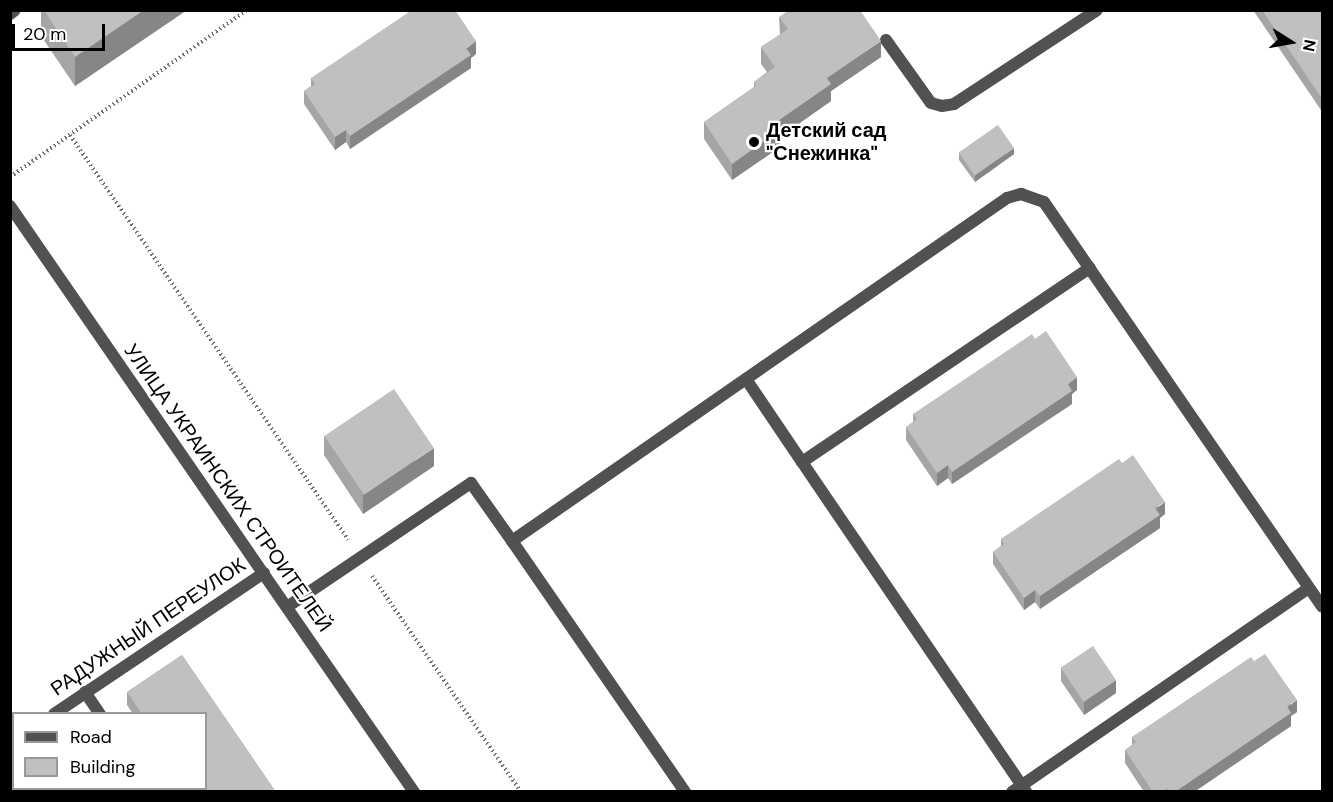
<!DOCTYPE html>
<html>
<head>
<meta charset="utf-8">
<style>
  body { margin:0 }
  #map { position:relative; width:1333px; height:802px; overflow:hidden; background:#fff; font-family:"DM Sans",sans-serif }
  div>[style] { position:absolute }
  .path>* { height:4px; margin-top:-2px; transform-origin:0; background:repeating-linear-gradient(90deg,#737373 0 1.5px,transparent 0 4.5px) }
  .service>* { height:12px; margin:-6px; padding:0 6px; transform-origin:6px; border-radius:6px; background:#515151 }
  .minor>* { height:12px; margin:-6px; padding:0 6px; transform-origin:6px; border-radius:6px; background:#515151 }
  .tertiary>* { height:12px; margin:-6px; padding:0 6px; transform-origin:6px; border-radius:6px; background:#515151 }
  .wall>* { inset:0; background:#a5a5a5 }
  .shaded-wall>* { inset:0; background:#868686 }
  .building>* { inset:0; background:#c0c0c0; transform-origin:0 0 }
  .dots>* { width:16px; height:16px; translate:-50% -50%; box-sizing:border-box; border:3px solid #fff; border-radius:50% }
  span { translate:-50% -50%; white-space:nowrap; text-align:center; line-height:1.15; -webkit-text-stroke:4.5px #fff; paint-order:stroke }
  .poi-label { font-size:20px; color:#000; font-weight:700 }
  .left { translate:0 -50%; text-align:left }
  .street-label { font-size:20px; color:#000 }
  .frame { position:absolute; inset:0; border:12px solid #000; pointer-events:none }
  .legend { position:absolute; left:12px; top:712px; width:195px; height:78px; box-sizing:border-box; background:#fff; border:2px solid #999; margin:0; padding:8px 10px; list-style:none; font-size:18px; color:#000 }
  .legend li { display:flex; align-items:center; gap:12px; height:30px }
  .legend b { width:30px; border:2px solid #999 }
  .north { position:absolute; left:1261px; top:12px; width:60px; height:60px; -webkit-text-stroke:4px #fff; paint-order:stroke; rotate:101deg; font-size:16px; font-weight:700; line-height:24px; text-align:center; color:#000 }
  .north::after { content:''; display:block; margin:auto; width:21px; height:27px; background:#000; clip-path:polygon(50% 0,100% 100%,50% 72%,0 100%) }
  .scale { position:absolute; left:12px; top:24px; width:93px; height:27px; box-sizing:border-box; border:3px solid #000; border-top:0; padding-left:8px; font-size:18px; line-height:21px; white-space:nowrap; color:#000; -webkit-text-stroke:4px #fff; paint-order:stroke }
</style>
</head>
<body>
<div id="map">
  <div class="path">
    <i style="left:70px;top:135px;width:491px;rotate:55.5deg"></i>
    <i style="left:10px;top:177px;width:290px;rotate:-35.2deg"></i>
    <i style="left:372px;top:576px;width:262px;rotate:55.4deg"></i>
  </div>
  <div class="service">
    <i style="left:10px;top:14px;width:6px;rotate:-39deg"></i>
    <i style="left:886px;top:40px;width:77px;rotate:54.5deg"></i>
    <i style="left:931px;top:103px;width:11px;rotate:15deg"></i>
    <i style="left:942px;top:106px;width:12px;rotate:-9deg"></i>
    <i style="left:954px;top:104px;width:171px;rotate:-33.3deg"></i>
    <i style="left:746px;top:379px;width:100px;rotate:56deg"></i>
    <i style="left:802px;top:462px;width:347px;rotate:-34deg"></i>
    <i style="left:802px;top:462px;width:399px;rotate:55.8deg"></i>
    <i style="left:512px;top:541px;width:305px;rotate:55.4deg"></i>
    <i style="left:287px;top:607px;width:222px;rotate:-34deg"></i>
    <i style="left:471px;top:483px;width:71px;rotate:54.7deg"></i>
    <i style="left:512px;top:541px;width:602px;rotate:-34.72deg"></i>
    <i style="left:1007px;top:198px;width:15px;rotate:-16deg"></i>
    <i style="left:1021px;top:194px;width:24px;rotate:19deg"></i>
    <i style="left:1044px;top:202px;width:491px;rotate:55.5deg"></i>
    <i style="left:85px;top:692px;width:27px;rotate:56deg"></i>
    <i style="left:152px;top:788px;width:4px;rotate:63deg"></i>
    <i style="left:1012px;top:792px;width:360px;rotate:-34.5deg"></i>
  </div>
  <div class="minor">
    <i style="left:54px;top:714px;width:253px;rotate:-33.9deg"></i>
    <i style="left:10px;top:742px;width:4px;rotate:-27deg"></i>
  </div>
  <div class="tertiary">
    <i style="left:10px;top:206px;width:712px;rotate:55.42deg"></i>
  </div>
  <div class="wall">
    <i style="clip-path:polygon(41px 10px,187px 10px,75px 86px,41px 36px)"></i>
    <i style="clip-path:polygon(1253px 10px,1323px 10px,1323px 113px)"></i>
    <i style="clip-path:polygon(779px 17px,881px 57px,831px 91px,831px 101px,780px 137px,780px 147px,732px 180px,704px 139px,704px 122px,754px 87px,754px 82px,767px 72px,761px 64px,761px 47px,780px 35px)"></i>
    <i style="clip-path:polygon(476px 54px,471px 58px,471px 68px,350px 149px,346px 142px,335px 150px,304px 104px,304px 91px,311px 86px,311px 78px)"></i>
    <i style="clip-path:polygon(959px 153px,1014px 154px,975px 182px,959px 160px)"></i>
    <i style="clip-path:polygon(1077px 390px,1072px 394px,1072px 404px,952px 484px,948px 478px,937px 486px,906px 440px,906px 427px,913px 422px,913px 414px)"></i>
    <i style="clip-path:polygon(324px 436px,434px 466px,363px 514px,324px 455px)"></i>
    <i style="clip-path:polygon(1122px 463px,1165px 514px,1160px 518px,1160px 528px,1040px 609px,1035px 602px,1024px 610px,993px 564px,993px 552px,1001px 546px,1001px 539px)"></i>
    <i style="clip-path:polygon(182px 655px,276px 792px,187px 792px,185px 789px,206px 789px,206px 714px,133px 714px,127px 705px,127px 692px)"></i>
    <i style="clip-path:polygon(1254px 661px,1297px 712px,1291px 716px,1291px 726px,1194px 792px,1144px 792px,1125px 763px,1125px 750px,1132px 745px,1132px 737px)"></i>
    <i style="clip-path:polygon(1061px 668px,1116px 693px,1084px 715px,1061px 681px)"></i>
  </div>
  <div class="shaded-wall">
    <i style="clip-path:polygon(144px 10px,187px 10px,75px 86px,75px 57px)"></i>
    <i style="clip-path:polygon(476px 41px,476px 54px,471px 58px,471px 68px,350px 149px,350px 136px)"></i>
    <i style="clip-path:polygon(881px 41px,881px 57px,831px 91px,831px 101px,780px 137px,780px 147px,732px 180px,732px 164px,775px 123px,827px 78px)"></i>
    <i style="clip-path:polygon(346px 130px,346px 142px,335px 150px,335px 137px)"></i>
    <i style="clip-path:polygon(1014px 148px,1014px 154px,975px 182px,975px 175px)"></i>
    <i style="clip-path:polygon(1077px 377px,1077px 390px,1072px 394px,1072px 404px,952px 484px,952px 472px)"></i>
    <i style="clip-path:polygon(434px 448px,434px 466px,363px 514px,363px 495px)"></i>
    <i style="clip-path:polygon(948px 465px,948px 478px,937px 486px,937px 473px)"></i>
    <i style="clip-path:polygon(1165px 502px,1165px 514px,1160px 518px,1160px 528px,1040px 609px,1040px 596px)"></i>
    <i style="clip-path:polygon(1035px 590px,1035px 602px,1024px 610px,1024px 598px)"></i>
    <i style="clip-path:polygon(1116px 680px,1116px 693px,1084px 715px,1084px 702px)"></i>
    <i style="clip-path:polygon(1297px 700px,1297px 712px,1291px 716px,1291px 726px,1194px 792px,1175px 792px)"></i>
    <i style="clip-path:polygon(64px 789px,73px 789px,69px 792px,64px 792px)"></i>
  </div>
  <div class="building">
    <i style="clip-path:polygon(44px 10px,144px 10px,75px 57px)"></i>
    <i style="clip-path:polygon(412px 10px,455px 10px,476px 41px,466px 48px,471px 55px,350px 136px,346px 130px,335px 137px,304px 91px,315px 84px,311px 78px)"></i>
    <i style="clip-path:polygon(789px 10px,860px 10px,881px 41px,827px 78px,831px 84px,775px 123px,780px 130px,732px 164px,704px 122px,756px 86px,754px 82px,775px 67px,761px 47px,788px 29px,779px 17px)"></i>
    <i style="clip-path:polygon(1262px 10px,1323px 10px,1323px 100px)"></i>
    <i style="left:998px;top:125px;width:28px;height:48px;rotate:55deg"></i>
    <i style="clip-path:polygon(1046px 331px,1077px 377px,1068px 384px,1072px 391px,952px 472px,948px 465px,937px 473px,906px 427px,917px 419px,913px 414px,1032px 334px,1035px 339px)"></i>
    <i style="left:394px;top:389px;width:71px;height:84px;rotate:56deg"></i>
    <i style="clip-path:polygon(1133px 455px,1165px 502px,1155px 508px,1160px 515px,1040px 596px,1035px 590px,1024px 598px,993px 552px,1004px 544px,1001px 539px,1119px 459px,1122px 463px)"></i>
    <i style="left:1093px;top:646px;width:41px;height:39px;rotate:56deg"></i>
    <i style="clip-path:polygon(1265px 654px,1297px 700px,1287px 706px,1291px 713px,1175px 792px,1170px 792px,1167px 788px,1162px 792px,1153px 792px,1125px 750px,1136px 742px,1132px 737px,1251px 657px,1254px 661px)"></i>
    <i style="clip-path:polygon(182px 655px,276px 792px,196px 792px,193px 789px,206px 789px,206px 714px,142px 714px,127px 692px)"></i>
  </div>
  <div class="dots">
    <i style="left:754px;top:142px;background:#000"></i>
  </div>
  <div class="poi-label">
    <span class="left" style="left:766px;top:142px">Детский сад<br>"Снежинка"</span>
  </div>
  <div class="street-label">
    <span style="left:228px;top:488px;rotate:55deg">УЛИЦА УКРАИНСКИХ СТРОИТЕЛЕЙ</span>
    <span style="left:148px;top:627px;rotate:-34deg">РАДУЖНЫЙ ПЕРЕУЛОК</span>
  </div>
  <div class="frame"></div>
  <ul class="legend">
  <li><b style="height:8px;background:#515151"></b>Road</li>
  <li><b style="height:16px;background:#c0c0c0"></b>Building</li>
  </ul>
  <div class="north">N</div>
  <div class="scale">20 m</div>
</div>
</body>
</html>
